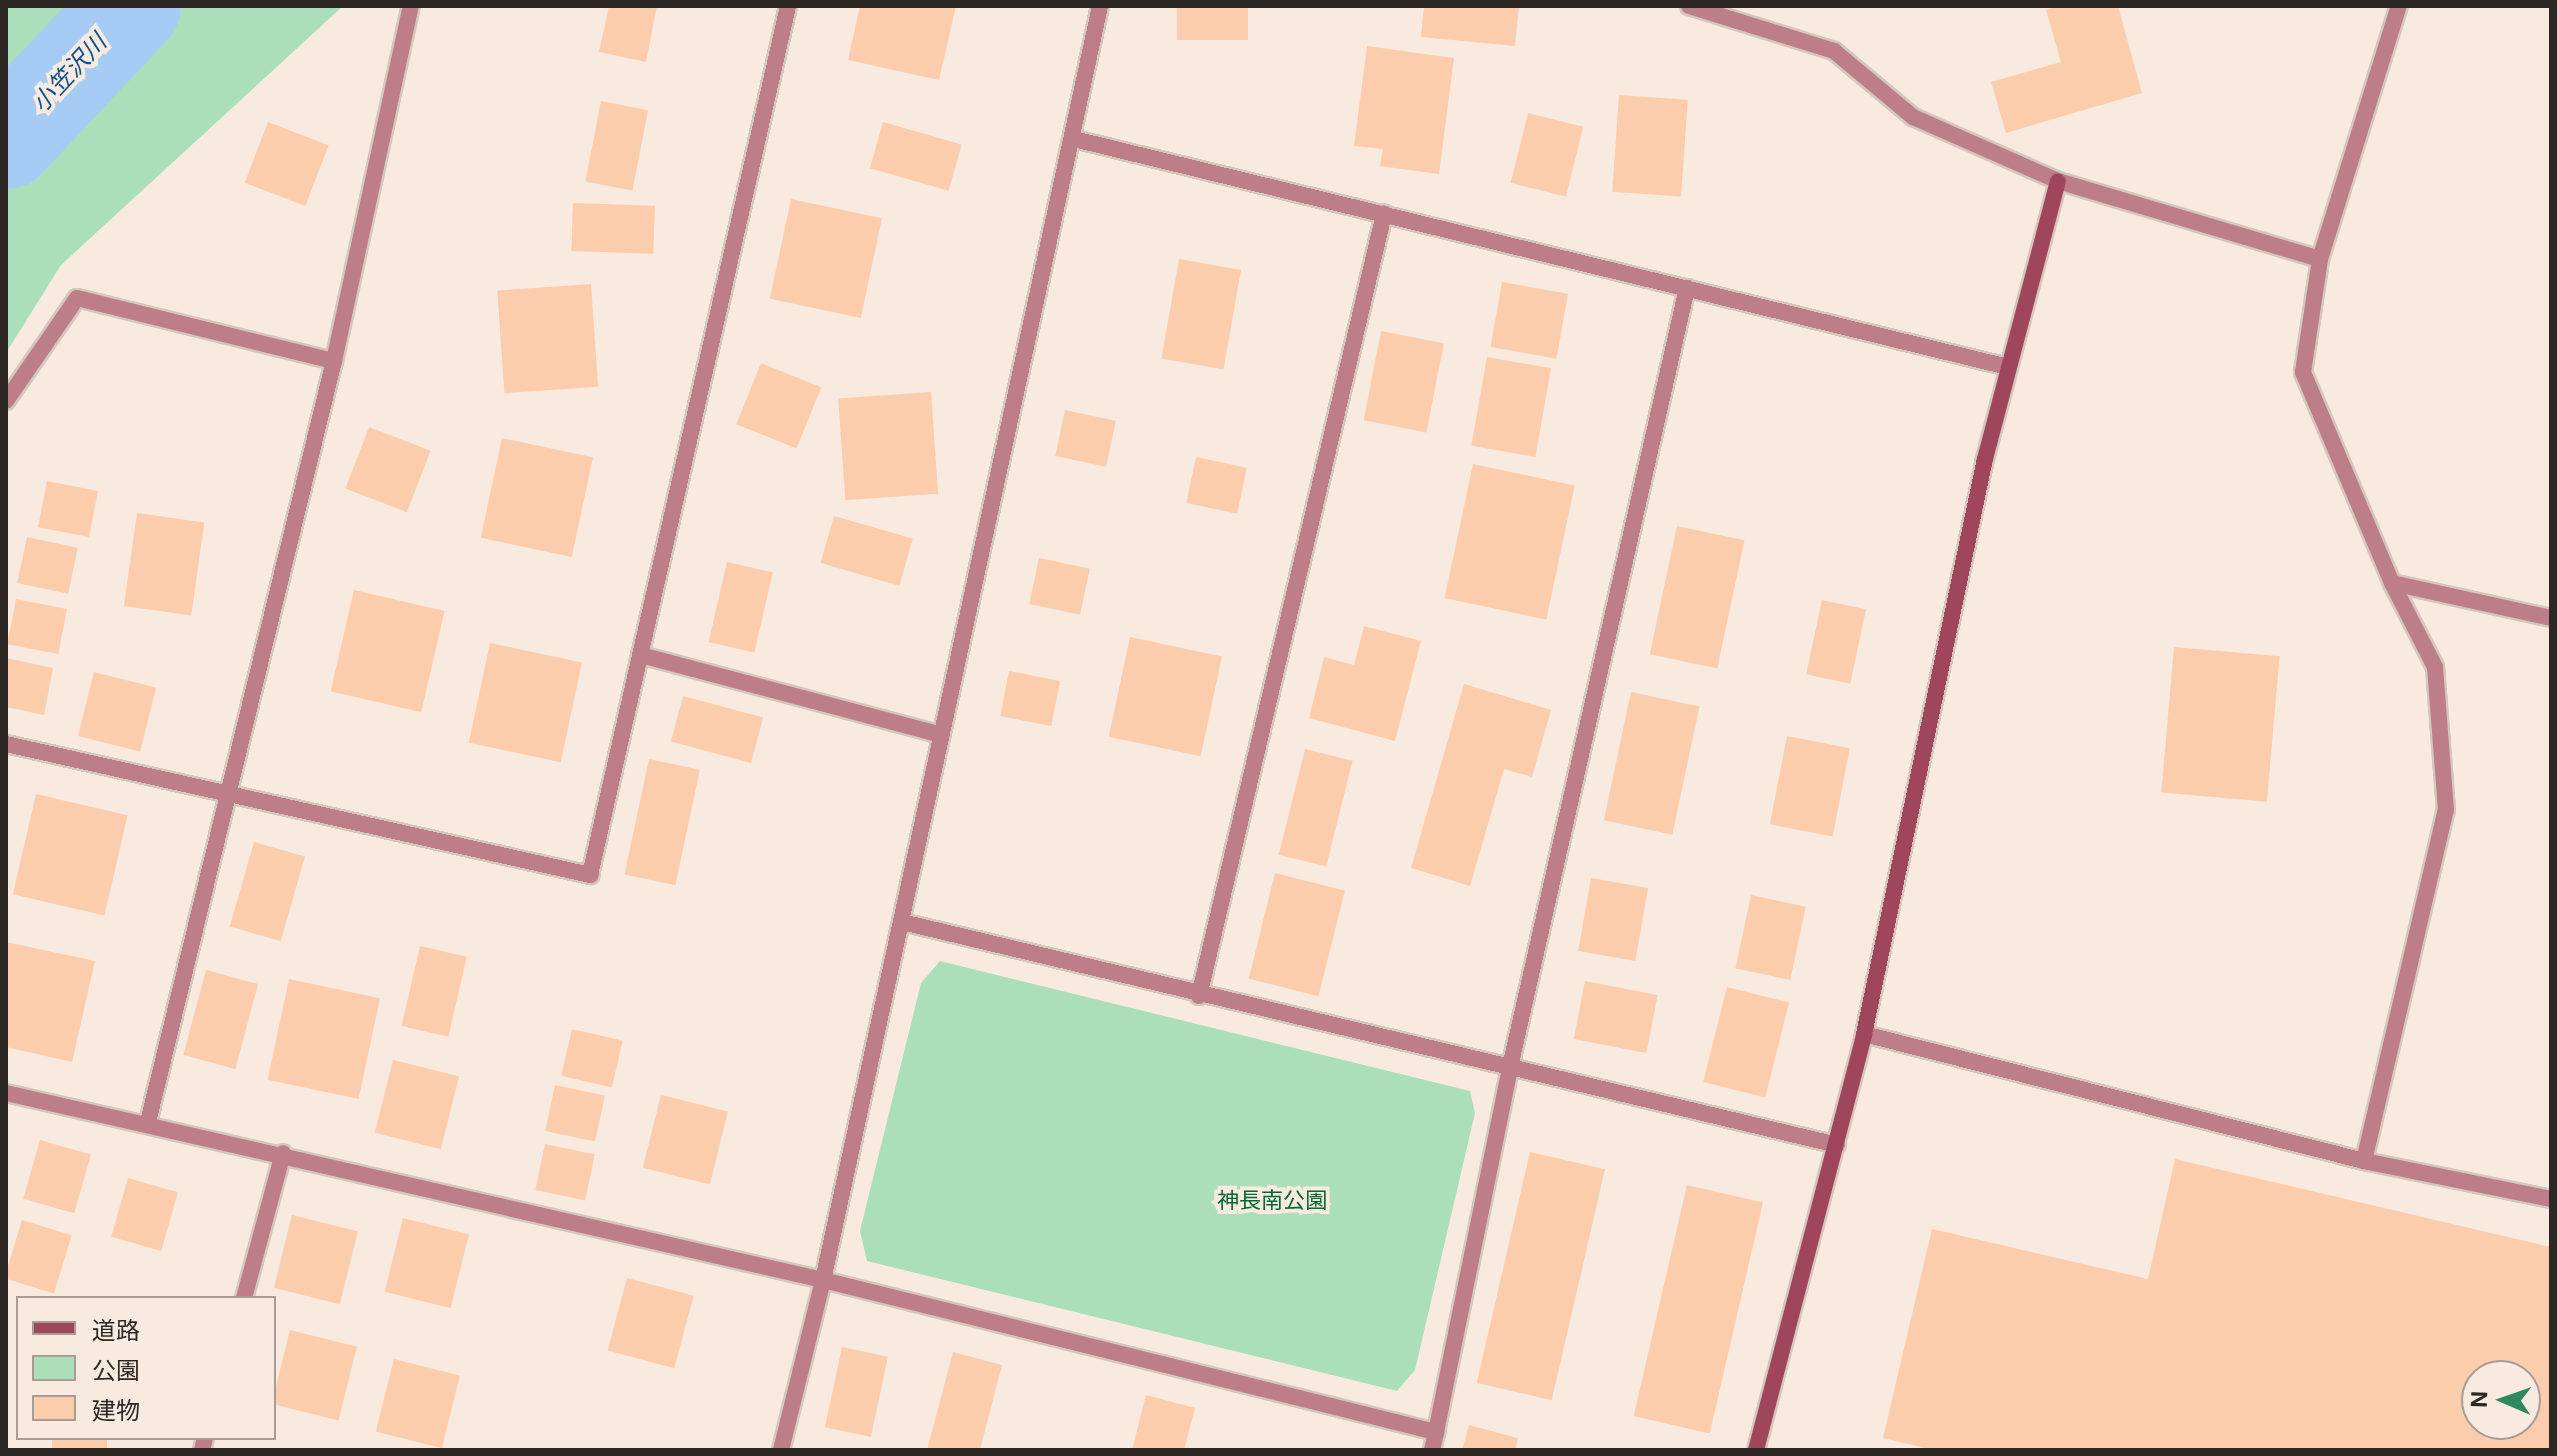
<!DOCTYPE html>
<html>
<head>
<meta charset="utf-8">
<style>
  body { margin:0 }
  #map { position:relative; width:2557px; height:1456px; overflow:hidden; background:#f9eae0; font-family:Inter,"Noto Sans JP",sans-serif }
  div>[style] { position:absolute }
  .green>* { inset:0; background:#aadfb9 }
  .river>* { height:98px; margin:-49px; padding:0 49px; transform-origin:49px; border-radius:49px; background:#a6cbf4 }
  .building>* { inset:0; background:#fccdac; transform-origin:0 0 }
  .roads { filter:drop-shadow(2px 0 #d4c7be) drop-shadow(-2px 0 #d4c7be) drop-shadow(0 2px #d4c7be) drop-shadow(0 -2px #d4c7be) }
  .street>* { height:16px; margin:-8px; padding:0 8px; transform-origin:8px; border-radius:8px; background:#bd7e8a }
  .secondary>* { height:16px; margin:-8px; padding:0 8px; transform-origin:8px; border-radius:8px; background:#9f465c }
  span { translate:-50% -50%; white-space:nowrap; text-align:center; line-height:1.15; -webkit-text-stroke:8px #f9eae0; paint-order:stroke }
  .park-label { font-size:22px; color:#006936 }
  .water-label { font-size:24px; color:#0b518d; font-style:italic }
  .frame { position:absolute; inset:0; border:8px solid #2e2825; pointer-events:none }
  .legend { position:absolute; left:16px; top:1296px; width:260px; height:144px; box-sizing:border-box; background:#f9eae0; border:2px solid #a89c95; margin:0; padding:10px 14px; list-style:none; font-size:24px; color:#2e2825 }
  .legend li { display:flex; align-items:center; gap:16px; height:40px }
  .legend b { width:40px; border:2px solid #a89c95 }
  .north { position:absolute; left:2461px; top:1360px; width:80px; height:80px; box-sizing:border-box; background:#f9eae0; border:2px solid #a89c95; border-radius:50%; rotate:272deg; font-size:22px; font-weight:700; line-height:32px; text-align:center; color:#2e2825 }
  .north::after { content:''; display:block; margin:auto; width:28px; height:36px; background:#2f895f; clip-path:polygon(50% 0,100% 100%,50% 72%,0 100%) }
</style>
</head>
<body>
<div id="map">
  <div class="green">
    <i style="clip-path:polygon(6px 6px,343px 6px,61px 265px,6px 353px)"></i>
    <i style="clip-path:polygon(940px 961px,1470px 1091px,1475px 1113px,1415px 1370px,1397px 1391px,867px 1261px,860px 1231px,921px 983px)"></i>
  </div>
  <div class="river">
    <i style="left:6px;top:140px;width:184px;rotate:-46.8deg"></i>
  </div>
  <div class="building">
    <i style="clip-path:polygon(609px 6px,657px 6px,646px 62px,599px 52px)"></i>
    <i style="clip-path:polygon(860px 6px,956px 6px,939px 80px,848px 60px)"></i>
    <i style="left:1177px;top:6px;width:71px;height:34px"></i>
    <i style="clip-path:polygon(1424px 6px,1519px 6px,1515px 46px,1421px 37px)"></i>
    <i style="clip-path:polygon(2059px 6px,2118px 6px,2142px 93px,2006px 133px,1991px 82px,2061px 62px,2046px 10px)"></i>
    <i style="clip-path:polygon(1367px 46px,1454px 58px,1439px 174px,1380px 166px,1383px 149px,1354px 146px)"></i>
    <i style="left:1619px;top:95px;width:69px;height:97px;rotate:4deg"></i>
    <i style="left:601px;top:101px;width:48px;height:82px;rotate:11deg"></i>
    <i style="left:1528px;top:113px;width:57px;height:72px;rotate:14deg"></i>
    <i style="left:268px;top:122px;width:65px;height:65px;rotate:21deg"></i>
    <i style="left:883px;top:122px;width:82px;height:48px;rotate:16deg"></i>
    <i style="left:791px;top:199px;width:93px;height:102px;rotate:12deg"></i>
    <i style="left:573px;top:203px;width:82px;height:48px;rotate:2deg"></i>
    <i style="left:1179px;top:259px;width:63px;height:101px;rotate:10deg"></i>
    <i style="left:1502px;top:282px;width:67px;height:66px;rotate:10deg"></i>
    <i style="left:591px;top:284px;width:103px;height:94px;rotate:86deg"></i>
    <i style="left:1381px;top:331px;width:64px;height:91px;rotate:11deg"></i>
    <i style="left:1487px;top:357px;width:65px;height:90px;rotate:10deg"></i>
    <i style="left:761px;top:363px;width:65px;height:66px;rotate:22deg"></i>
    <i style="left:931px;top:392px;width:102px;height:93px;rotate:86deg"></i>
    <i style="left:1065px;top:410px;width:52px;height:47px;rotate:12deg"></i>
    <i style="left:369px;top:427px;width:66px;height:66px;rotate:21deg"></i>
    <i style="left:502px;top:438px;width:93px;height:102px;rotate:12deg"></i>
    <i style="left:1196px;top:457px;width:52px;height:47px;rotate:12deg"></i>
    <i style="left:1473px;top:464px;width:104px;height:137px;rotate:12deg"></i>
    <i style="left:47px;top:481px;width:52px;height:47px;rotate:11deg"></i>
    <i style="left:137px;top:513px;width:68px;height:94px;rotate:8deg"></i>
    <i style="left:834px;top:516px;width:82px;height:49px;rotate:16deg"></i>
    <i style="left:1677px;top:526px;width:69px;height:131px;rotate:12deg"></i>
    <i style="left:27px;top:537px;width:52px;height:47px;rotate:12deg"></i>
    <i style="left:1039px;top:558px;width:52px;height:47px;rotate:12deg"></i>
    <i style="left:727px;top:562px;width:47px;height:82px;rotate:13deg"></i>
    <i style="left:354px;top:590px;width:93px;height:104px;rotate:13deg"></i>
    <i style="left:16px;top:599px;width:52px;height:46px;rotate:11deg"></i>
    <i style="left:1822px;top:600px;width:45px;height:76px;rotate:12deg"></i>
    <i style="clip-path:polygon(1364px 626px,1421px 641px,1395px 741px,1309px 718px,1324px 657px,1354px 665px)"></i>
    <i style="left:1130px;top:637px;width:94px;height:102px;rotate:12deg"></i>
    <i style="left:490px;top:643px;width:94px;height:102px;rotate:12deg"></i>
    <i style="left:2174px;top:647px;width:106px;height:146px;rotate:5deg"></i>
    <i style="clip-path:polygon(6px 658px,53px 668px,44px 715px,6px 707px)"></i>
    <i style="left:1009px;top:671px;width:52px;height:46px;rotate:11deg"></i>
    <i style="left:94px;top:672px;width:64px;height:66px;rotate:14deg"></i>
    <i style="clip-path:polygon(1464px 684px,1551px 710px,1532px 777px,1504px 769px,1470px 886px,1411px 868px)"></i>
    <i style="left:1631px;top:692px;width:70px;height:131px;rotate:12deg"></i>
    <i style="left:683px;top:696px;width:83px;height:47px;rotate:15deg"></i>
    <i style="left:1787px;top:736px;width:64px;height:90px;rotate:11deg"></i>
    <i style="left:1305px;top:749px;width:49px;height:109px;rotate:14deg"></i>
    <i style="left:649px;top:759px;width:52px;height:118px;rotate:12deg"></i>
    <i style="left:36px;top:794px;width:94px;height:103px;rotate:13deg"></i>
    <i style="left:254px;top:842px;width:53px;height:88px;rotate:16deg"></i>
    <i style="left:1275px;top:873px;width:72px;height:109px;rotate:14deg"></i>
    <i style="left:1591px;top:878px;width:58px;height:74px;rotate:10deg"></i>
    <i style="left:1751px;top:895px;width:56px;height:75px;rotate:12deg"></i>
    <i style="clip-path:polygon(6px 942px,95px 961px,72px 1062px,6px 1047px)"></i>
    <i style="left:420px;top:946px;width:48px;height:82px;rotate:13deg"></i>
    <i style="left:206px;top:970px;width:54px;height:88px;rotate:15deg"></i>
    <i style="left:289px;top:979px;width:93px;height:103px;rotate:12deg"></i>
    <i style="left:1585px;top:981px;width:74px;height:59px;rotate:11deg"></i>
    <i style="left:1727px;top:987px;width:64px;height:98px;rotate:14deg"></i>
    <i style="left:572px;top:1029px;width:52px;height:48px;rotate:13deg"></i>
    <i style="left:393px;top:1060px;width:68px;height:75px;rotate:14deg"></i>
    <i style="left:555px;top:1085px;width:51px;height:47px;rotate:12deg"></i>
    <i style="left:661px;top:1095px;width:69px;height:75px;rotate:14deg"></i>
    <i style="left:40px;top:1140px;width:53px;height:61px;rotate:16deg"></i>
    <i style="left:545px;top:1144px;width:51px;height:47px;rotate:12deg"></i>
    <i style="left:1530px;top:1152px;width:77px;height:237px;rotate:13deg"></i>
    <i style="clip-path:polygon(evenodd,2175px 1159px,2551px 1247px,2551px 1450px,1933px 1450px,1883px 1438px,1932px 1229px,2148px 1279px,2175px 1159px,2477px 1376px,2525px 1376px,2525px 1424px,2477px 1424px,2477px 1376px)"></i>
    <i style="left:128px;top:1178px;width:52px;height:61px;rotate:16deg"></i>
    <i style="left:1687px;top:1185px;width:78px;height:237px;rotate:13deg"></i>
    <i style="left:292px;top:1215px;width:68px;height:75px;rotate:14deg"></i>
    <i style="left:403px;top:1218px;width:68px;height:76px;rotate:14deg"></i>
    <i style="left:22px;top:1220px;width:52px;height:61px;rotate:17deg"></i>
    <i style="left:627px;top:1278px;width:69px;height:75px;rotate:15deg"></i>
    <i style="left:290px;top:1330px;width:69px;height:76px;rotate:14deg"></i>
    <i style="left:842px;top:1347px;width:47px;height:82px;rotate:12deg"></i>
    <i style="clip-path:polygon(953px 1352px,1002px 1365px,980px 1450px,927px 1450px)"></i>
    <i style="left:394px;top:1359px;width:68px;height:75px;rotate:14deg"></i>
    <i style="clip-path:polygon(1146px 1395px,1195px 1408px,1184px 1450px,1132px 1450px)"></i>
    <i style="clip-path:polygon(1469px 1425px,1518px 1438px,1515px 1450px,1462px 1450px)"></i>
    <i style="left:52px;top:1438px;width:55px;height:12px"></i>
  </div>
  <div class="roads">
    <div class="street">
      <i style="left:1689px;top:6px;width:152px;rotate:17.2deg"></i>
      <i style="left:1834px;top:51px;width:103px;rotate:39.9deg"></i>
      <i style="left:1913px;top:117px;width:158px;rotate:23.8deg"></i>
      <i style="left:2058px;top:181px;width:273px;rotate:16.6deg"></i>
      <i style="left:1074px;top:139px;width:961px;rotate:13.72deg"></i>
      <i style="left:6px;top:401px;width:125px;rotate:-55.4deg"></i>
      <i style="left:77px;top:298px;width:265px;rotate:13.8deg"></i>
      <i style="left:2392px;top:583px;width:163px;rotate:12.4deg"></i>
      <i style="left:641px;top:655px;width:311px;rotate:14.9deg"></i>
      <i style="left:6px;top:744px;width:599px;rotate:12.64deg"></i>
      <i style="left:590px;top:875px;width:891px;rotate:-77.16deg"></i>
      <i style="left:902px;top:922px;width:961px;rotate:13.41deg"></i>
      <i style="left:1199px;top:996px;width:804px;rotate:-76.69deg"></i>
      <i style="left:1864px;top:1034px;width:516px;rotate:14.25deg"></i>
      <i style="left:2364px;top:1161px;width:191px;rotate:11.5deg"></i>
      <i style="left:6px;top:1093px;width:838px;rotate:12.89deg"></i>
      <i style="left:823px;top:1280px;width:632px;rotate:13.93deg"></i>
      <i style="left:1436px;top:1432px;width:372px;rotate:-78.5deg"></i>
      <i style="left:1510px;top:1067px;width:799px;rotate:-77.2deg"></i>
      <i style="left:148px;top:1122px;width:783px;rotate:-76.27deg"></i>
      <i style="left:334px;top:361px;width:363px;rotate:-77.8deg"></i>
      <i style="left:2364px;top:1161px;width:360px;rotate:-76.9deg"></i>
      <i style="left:2446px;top:810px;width:143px;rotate:-94.4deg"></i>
      <i style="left:2435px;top:667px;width:94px;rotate:-117.1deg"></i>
      <i style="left:2392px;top:583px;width:229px;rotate:-112.9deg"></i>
      <i style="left:2303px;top:372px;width:114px;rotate:-81.4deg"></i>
      <i style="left:2320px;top:259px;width:265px;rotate:-72.7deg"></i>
      <i style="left:244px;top:1298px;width:150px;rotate:-74.9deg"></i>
      <i style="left:202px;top:1450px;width:12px;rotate:-76deg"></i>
      <i style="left:781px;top:1450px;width:175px;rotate:-76.1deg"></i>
      <i style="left:823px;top:1280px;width:1304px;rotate:-77.73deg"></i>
      <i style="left:1432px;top:1450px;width:18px;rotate:-77deg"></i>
    </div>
    <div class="secondary">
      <i style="left:1756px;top:1450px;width:430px;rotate:-75.4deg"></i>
      <i style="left:1864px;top:1034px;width:588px;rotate:-78.12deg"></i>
      <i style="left:1985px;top:459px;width:287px;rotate:-75.3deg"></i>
    </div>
  </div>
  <div class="park-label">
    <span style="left:1272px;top:1201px">神長南公園</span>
  </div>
  <div class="water-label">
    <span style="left:69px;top:73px;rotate:-47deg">小笠沢川</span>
  </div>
  <div class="frame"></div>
  <ul class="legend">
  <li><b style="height:10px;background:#9f465c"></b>道路</li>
  <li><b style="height:22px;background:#aadfb9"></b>公園</li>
  <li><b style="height:22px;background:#fccdac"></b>建物</li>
  </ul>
  <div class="north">N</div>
</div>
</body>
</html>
